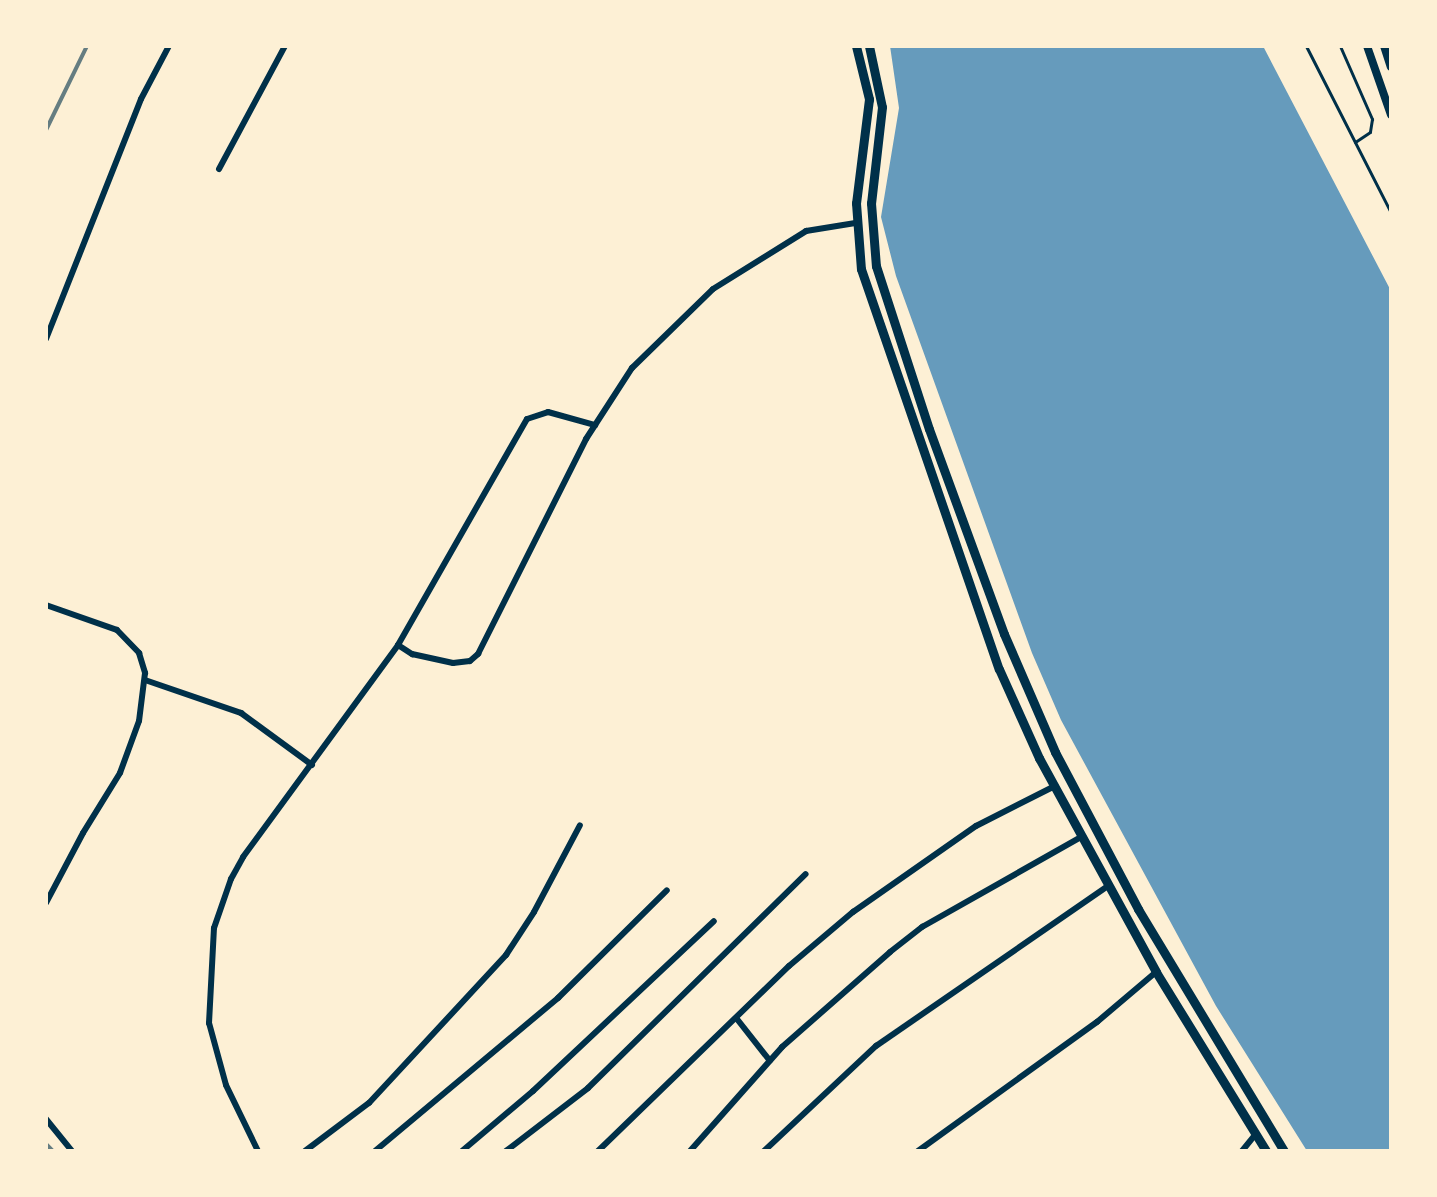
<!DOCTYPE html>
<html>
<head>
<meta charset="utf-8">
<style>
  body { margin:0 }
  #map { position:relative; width:1437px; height:1197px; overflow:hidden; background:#fdf0d5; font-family:Mulish,sans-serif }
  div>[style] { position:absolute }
  .water>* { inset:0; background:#669bbc }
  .service>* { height:3px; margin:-1.5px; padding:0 1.5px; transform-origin:1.5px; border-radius:1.5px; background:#003049 }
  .minor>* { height:6px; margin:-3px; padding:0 3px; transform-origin:3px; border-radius:3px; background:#003049 }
  .tertiary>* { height:8px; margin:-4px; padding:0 4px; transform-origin:4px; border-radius:4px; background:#003049 }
  .secondary>* { height:9px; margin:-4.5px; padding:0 4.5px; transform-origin:4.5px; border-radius:4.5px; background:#003049 }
  .rail>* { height:4px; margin:-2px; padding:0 2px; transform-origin:2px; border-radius:2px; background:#657d81 }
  span { translate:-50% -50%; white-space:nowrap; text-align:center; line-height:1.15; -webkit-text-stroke:8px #fdf0d5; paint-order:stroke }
  .frame { position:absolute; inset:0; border:48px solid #fdf0d5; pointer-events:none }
</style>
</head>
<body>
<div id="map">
  <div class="water">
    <i style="clip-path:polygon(890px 46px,1263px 46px,1391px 291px,1391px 1151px,1307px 1151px,1216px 1006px,1061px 720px,1032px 653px,896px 276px,881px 217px,899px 108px)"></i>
  </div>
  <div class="service">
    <i style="left:1306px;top:46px;width:187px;rotate:63deg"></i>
    <i style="left:1340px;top:46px;width:80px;rotate:66.3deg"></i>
    <i style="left:1372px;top:119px;width:13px;rotate:99deg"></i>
    <i style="left:1370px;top:132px;width:18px;rotate:146deg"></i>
  </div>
  <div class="minor">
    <i style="left:219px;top:169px;width:140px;rotate:-61.8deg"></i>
    <i style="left:46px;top:339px;width:258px;rotate:-68.4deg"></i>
    <i style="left:141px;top:99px;width:60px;rotate:-62.2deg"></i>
    <i style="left:46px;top:605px;width:75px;rotate:19.4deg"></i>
    <i style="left:117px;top:630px;width:32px;rotate:46deg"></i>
    <i style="left:139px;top:653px;width:21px;rotate:73deg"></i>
    <i style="left:145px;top:673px;width:48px;rotate:97.1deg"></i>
    <i style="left:139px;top:721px;width:55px;rotate:110.1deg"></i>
    <i style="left:120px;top:773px;width:70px;rotate:121.7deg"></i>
    <i style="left:83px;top:833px;width:79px;rotate:117.9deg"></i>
    <i style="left:398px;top:645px;width:260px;rotate:-60.3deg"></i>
    <i style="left:527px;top:419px;width:22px;rotate:-18deg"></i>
    <i style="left:548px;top:412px;width:49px;rotate:15.5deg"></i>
    <i style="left:145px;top:680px;width:102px;rotate:19deg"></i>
    <i style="left:241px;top:713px;width:88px;rotate:36.2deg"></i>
    <i style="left:737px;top:1019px;width:53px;rotate:51.8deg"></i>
    <i style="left:46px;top:1119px;width:41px;rotate:50.9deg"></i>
    <i style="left:258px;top:1151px;width:73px;rotate:-115.9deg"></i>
    <i style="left:226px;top:1085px;width:64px;rotate:-105.3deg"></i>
    <i style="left:209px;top:1023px;width:95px;rotate:-87deg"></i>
    <i style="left:214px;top:928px;width:52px;rotate:-70.9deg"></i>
    <i style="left:231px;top:879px;width:25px;rotate:-61deg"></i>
    <i style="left:243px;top:857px;width:263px;rotate:-53.8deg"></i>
    <i style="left:398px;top:645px;width:17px;rotate:33deg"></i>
    <i style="left:412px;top:654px;width:42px;rotate:12.4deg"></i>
    <i style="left:453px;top:663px;width:17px;rotate:-7deg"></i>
    <i style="left:470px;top:661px;width:11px;rotate:-41deg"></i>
    <i style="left:478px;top:654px;width:241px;rotate:-63.3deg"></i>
    <i style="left:586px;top:439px;width:85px;rotate:-57.1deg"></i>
    <i style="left:632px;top:368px;width:113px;rotate:-44.3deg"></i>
    <i style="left:713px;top:289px;width:110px;rotate:-31.9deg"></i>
    <i style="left:806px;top:231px;width:50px;rotate:-9.3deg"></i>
    <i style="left:305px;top:1151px;width:80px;rotate:-36.9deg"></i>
    <i style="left:369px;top:1103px;width:202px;rotate:-47.2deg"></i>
    <i style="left:506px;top:955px;width:51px;rotate:-56.9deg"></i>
    <i style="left:534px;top:912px;width:98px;rotate:-62.1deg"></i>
    <i style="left:375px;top:1151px;width:239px;rotate:-39.9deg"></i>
    <i style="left:558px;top:998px;width:153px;rotate:-44.7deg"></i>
    <i style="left:462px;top:1151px;width:93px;rotate:-40.2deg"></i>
    <i style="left:533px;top:1091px;width:248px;rotate:-43.2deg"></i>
    <i style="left:506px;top:1151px;width:103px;rotate:-37.5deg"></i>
    <i style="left:588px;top:1088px;width:305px;rotate:-44.5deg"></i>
    <i style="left:598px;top:1151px;width:266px;rotate:-44.1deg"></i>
    <i style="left:789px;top:966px;width:84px;rotate:-40.2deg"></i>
    <i style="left:853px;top:912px;width:150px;rotate:-35deg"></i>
    <i style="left:976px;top:826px;width:89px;rotate:-26.9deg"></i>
    <i style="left:690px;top:1151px;width:139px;rotate:-48.5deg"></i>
    <i style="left:782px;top:1047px;width:144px;rotate:-41.3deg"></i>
    <i style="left:890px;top:952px;width:41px;rotate:-38deg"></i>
    <i style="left:922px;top:927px;width:185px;rotate:-29.5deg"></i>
    <i style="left:764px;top:1151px;width:154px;rotate:-43.2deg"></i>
    <i style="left:876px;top:1046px;width:283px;rotate:-34.6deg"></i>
    <i style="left:918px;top:1151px;width:221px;rotate:-35.8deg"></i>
    <i style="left:1097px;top:1022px;width:77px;rotate:-40.3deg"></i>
    <i style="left:1242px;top:1151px;width:22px;rotate:-51deg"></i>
  </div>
  <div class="tertiary">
    <i style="left:1367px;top:46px;width:73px;rotate:70.8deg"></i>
    <i style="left:1384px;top:46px;width:22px;rotate:72deg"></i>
  </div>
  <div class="secondary">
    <i style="left:856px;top:46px;width:55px;rotate:76.2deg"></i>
    <i style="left:869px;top:99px;width:105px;rotate:97.1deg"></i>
    <i style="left:856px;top:203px;width:66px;rotate:85.7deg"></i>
    <i style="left:861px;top:269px;width:423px;rotate:71deg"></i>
    <i style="left:999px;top:669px;width:98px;rotate:65.8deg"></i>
    <i style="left:1039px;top:758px;width:244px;rotate:61.3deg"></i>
    <i style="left:1156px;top:972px;width:210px;rotate:58.4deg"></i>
    <i style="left:869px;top:46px;width:62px;rotate:78deg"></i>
    <i style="left:882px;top:107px;width:97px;rotate:96.5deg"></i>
    <i style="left:871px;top:203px;width:63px;rotate:85.5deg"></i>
    <i style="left:876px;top:266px;width:171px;rotate:72deg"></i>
    <i style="left:929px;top:429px;width:218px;rotate:69.9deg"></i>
    <i style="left:1004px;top:634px;width:129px;rotate:66.6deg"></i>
    <i style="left:1055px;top:752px;width:178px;rotate:62.1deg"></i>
    <i style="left:1138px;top:909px;width:283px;rotate:58.9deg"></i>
  </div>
  <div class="rail">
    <i style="left:46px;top:130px;width:93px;rotate:-64deg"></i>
    <i style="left:46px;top:1144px;width:10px;rotate:45deg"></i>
  </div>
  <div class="frame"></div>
</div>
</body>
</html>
